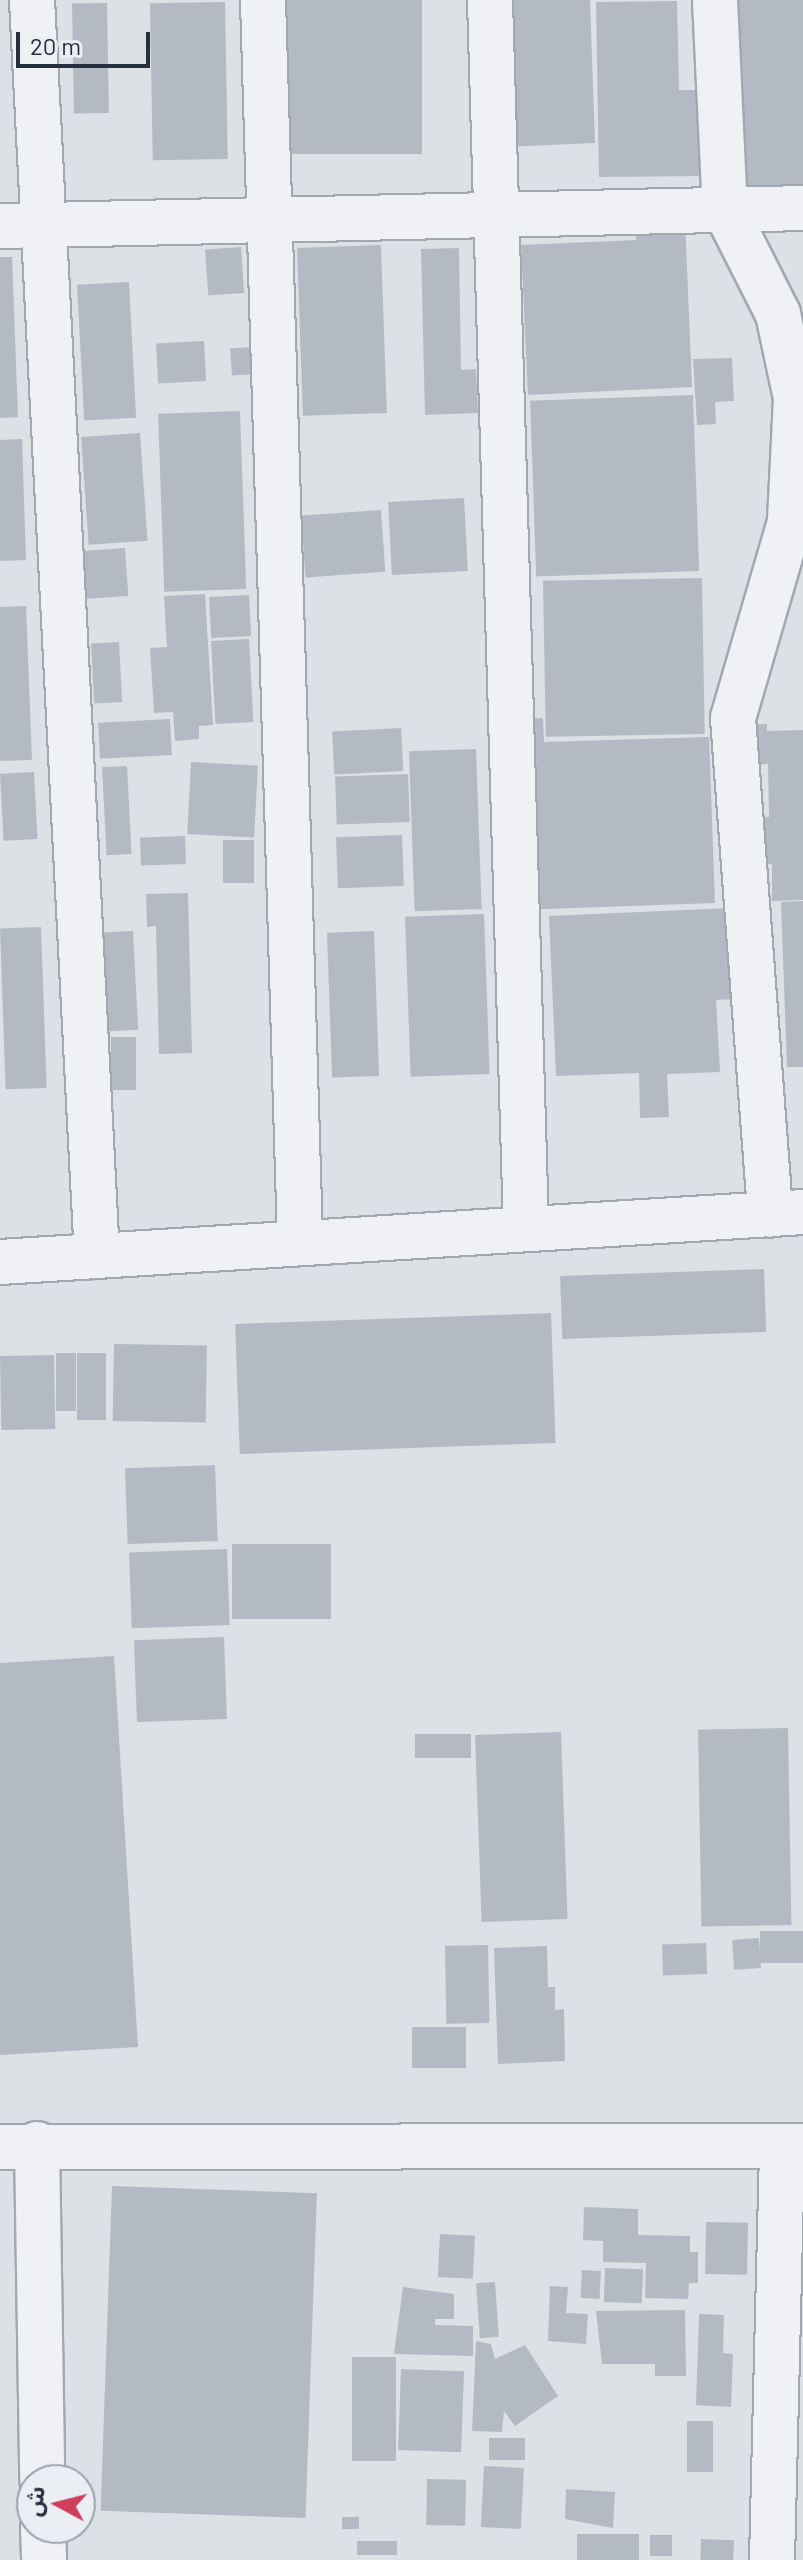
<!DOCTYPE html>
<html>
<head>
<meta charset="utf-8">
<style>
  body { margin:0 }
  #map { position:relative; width:803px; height:2560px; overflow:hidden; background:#dce1e6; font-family:Barlow,"Noto Sans Arabic",sans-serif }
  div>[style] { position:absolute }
  .building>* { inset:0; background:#b3bac3; transform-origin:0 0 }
  .roads { filter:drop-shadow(2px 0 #a2a8b0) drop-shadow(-2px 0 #a2a8b0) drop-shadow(0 2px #a2a8b0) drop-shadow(0 -2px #a2a8b0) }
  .minor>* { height:44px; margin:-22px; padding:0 22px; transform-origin:22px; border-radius:22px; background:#eff1f5 }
  .tertiary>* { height:44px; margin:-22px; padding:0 22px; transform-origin:22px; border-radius:22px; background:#eff1f5 }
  span { translate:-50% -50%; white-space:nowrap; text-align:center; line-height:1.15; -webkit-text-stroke:6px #ebeff4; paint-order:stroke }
  .north { position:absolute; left:16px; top:2464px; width:80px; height:80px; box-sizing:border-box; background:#ebeff4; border:2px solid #9ca2ab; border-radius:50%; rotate:277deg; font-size:22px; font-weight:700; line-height:32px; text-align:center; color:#262f3d }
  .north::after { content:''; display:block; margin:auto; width:28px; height:36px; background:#cf3e5a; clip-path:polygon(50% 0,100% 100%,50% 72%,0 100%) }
  .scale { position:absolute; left:16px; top:32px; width:134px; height:36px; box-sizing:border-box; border:4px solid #262f3d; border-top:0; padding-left:10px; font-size:24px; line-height:28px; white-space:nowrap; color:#262f3d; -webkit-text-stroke:6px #ebeff4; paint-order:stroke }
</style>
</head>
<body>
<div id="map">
  <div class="building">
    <i style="left:282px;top:0;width:140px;height:154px"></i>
    <i style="clip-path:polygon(511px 0,590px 0,595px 143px,502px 147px)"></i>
    <i style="left:732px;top:0;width:71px;height:191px"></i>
    <i style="clip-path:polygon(677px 1px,679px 90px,703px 90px,704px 176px,599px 177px,596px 2px)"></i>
    <i style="left:225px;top:2px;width:157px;height:75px;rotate:89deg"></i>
    <i style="left:107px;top:3px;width:110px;height:35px;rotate:89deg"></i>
    <i style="clip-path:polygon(685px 220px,692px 387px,528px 395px,521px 245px,636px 240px,635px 222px)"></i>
    <i style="left:381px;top:245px;width:168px;height:84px;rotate:88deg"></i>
    <i style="left:241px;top:247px;width:46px;height:36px;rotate:86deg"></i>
    <i style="clip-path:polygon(459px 248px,461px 370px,476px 369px,478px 413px,425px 415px,421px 249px)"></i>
    <i style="clip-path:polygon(0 257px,12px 257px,18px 417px,0 418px)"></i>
    <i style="left:129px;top:282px;width:136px;height:52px;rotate:87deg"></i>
    <i style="left:204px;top:341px;width:40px;height:48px;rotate:87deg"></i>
    <i style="left:253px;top:347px;width:27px;height:23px;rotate:86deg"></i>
    <i style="clip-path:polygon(732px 358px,734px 401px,715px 402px,716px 424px,697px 425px,693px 359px)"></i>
    <i style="left:693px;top:395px;width:176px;height:163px;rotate:88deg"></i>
    <i style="left:240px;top:411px;width:178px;height:82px;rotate:88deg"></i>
    <i style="left:140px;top:433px;width:108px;height:59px;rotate:86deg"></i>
    <i style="clip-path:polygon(22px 439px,26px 560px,0 561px,0 440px)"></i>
    <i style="left:464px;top:498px;width:73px;height:76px;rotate:87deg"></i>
    <i style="left:381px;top:510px;width:62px;height:80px;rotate:86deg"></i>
    <i style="left:125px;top:548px;width:48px;height:53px;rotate:86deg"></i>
    <i style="left:702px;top:578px;width:156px;height:159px;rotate:89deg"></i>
    <i style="clip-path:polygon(205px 594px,213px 725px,199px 726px,199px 739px,175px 741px,173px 712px,154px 713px,150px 648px,167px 647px,164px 596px)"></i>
    <i style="left:249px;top:595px;width:41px;height:40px;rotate:87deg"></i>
    <i style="clip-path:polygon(26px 606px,32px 760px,0 761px,0 607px)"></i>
    <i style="left:249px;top:639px;width:83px;height:38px;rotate:87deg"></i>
    <i style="left:119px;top:642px;width:60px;height:28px;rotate:87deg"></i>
    <i style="clip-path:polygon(543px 718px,544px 742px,709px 737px,715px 903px,519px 910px,522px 719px)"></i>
    <i style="left:170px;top:719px;width:36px;height:72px;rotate:87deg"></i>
    <i style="clip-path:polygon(767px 724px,767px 731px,803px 730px,803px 900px,772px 901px,772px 864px,753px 865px,751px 817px,769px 817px,768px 764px,748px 765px,747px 725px)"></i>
    <i style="left:401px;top:728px;width:43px;height:69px;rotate:87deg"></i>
    <i style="left:476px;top:749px;width:160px;height:67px;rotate:88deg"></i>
    <i style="left:191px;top:762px;width:67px;height:72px;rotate:3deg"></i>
    <i style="left:127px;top:766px;width:88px;height:25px;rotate:87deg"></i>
    <i style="left:34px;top:772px;width:67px;height:34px;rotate:87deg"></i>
    <i style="left:408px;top:774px;width:48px;height:73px;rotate:88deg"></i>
    <i style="left:402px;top:835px;width:51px;height:66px;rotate:88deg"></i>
    <i style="left:185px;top:836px;width:28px;height:45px;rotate:88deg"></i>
    <i style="left:223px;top:840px;width:31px;height:43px"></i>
    <i style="clip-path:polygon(188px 893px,192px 1053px,159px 1054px,156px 926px,147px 927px,146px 894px)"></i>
    <i style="clip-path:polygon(803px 901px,803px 1067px,787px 1067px,781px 902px)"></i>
    <i style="clip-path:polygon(731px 908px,734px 999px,716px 1000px,720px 1072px,667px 1074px,669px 1117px,640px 1118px,639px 1073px,556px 1076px,549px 916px)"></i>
    <i style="left:484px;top:914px;width:160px;height:79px;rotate:88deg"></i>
    <i style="left:41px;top:927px;width:161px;height:41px;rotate:88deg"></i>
    <i style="left:133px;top:931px;width:99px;height:31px;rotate:87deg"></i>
    <i style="left:374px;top:931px;width:145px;height:47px;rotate:88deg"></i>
    <i style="left:111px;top:1037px;width:25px;height:53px"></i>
    <i style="left:764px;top:1269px;width:63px;height:204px;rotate:88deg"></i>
    <i style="left:551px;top:1313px;width:130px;height:316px;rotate:88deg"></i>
    <i style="left:114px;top:1344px;width:93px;height:77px;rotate:1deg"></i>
    <i style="left:76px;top:1353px;width:58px;height:20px;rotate:90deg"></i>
    <i style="left:77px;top:1353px;width:29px;height:67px"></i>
    <i style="left:54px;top:1355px;width:74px;height:54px;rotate:89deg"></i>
    <i style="left:215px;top:1465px;width:76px;height:90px;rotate:88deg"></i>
    <i style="left:331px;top:1544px;width:75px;height:99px;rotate:90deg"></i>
    <i style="left:227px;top:1549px;width:76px;height:98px;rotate:88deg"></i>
    <i style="left:224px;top:1637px;width:82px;height:90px;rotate:88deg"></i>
    <i style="clip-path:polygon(114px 1656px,138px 2047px,0 2055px,0 1663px)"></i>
    <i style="left:788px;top:1728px;width:197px;height:90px;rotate:89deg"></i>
    <i style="left:561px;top:1732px;width:187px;height:86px;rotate:88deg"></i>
    <i style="left:471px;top:1734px;width:24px;height:56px;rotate:90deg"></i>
    <i style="left:803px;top:1931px;width:32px;height:43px;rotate:90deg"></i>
    <i style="left:759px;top:1938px;width:30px;height:27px;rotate:86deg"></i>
    <i style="left:706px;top:1943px;width:31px;height:44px;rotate:88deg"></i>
    <i style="left:488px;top:1945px;width:78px;height:43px;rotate:89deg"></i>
    <i style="clip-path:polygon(547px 1946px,548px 1987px,555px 1987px,555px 2010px,564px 2009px,565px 2061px,498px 2064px,494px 1948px)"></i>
    <i style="left:412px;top:2027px;width:54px;height:41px"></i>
    <i style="left:112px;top:2186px;width:205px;height:325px;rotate:2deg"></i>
    <i style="clip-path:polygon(584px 2207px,638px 2209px,638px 2235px,690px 2236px,690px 2252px,698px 2252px,698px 2283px,689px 2283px,688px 2299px,645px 2298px,646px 2263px,603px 2262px,603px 2241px,583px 2240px)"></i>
    <i style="left:706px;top:2222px;width:42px;height:52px;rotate:1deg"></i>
    <i style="left:440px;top:2234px;width:35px;height:43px;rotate:3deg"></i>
    <i style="left:605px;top:2268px;width:38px;height:34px;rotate:2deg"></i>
    <i style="left:582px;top:2270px;width:19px;height:28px;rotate:3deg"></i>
    <i style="left:495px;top:2282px;width:55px;height:19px;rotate:86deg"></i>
    <i style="clip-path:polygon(550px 2286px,568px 2287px,566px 2313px,588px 2314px,586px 2344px,548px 2341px)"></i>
    <i style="clip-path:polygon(403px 2287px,454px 2294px,454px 2319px,435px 2319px,435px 2325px,473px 2326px,473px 2356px,394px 2354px)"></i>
    <i style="clip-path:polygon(685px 2310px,686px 2376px,655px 2376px,655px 2364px,602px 2364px,596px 2311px)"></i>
    <i style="clip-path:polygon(699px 2314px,724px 2315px,723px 2353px,733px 2354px,731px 2407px,696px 2405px)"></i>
    <i style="clip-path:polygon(476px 2341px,491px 2344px,495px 2359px,525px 2345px,558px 2396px,515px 2426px,504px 2411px,502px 2432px,472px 2431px)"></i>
    <i style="left:352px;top:2357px;width:44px;height:104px"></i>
    <i style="left:401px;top:2369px;width:63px;height:81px;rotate:2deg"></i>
    <i style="left:687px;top:2421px;width:26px;height:51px"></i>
    <i style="left:489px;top:2438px;width:36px;height:22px"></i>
    <i style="left:484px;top:2466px;width:40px;height:61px;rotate:3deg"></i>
    <i style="left:427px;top:2479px;width:39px;height:46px;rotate:1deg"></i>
    <i style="clip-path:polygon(566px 2489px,615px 2492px,613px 2528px,565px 2519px)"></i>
    <i style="left:342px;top:2517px;width:17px;height:12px"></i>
    <i style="left:577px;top:2534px;width:62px;height:26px"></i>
    <i style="left:650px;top:2535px;width:22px;height:21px"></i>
    <i style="left:701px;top:2539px;width:33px;height:21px;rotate:2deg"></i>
    <i style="left:357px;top:2541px;width:40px;height:14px"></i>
  </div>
  <div class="roads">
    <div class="minor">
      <i style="left:32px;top:0;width:1258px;rotate:87.04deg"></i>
      <i style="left:263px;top:0;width:1244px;rotate:88.29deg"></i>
      <i style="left:490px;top:0;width:1228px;rotate:88.32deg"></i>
      <i style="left:715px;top:0;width:209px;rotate:87.3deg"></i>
      <i style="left:725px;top:209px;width:118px;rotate:63.2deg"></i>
      <i style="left:778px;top:314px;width:86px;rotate:77.9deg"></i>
      <i style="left:796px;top:398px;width:124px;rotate:92.8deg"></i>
      <i style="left:790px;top:522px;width:204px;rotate:106.2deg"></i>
      <i style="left:733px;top:718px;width:498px;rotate:85.7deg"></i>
      <i style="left:0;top:226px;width:803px;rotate:-1.28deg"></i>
      <i style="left:37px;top:2144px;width:336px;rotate:89.1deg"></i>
      <i style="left:0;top:2147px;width:803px;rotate:-0.07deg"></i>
      <i style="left:43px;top:2528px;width:32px;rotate:88deg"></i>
      <i style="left:772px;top:2560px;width:414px;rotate:-88.6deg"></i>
    </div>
    <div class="tertiary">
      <i style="left:0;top:1262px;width:805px;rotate:-3.56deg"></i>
    </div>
  </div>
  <div class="north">ش</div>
  <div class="scale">20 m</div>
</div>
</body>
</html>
